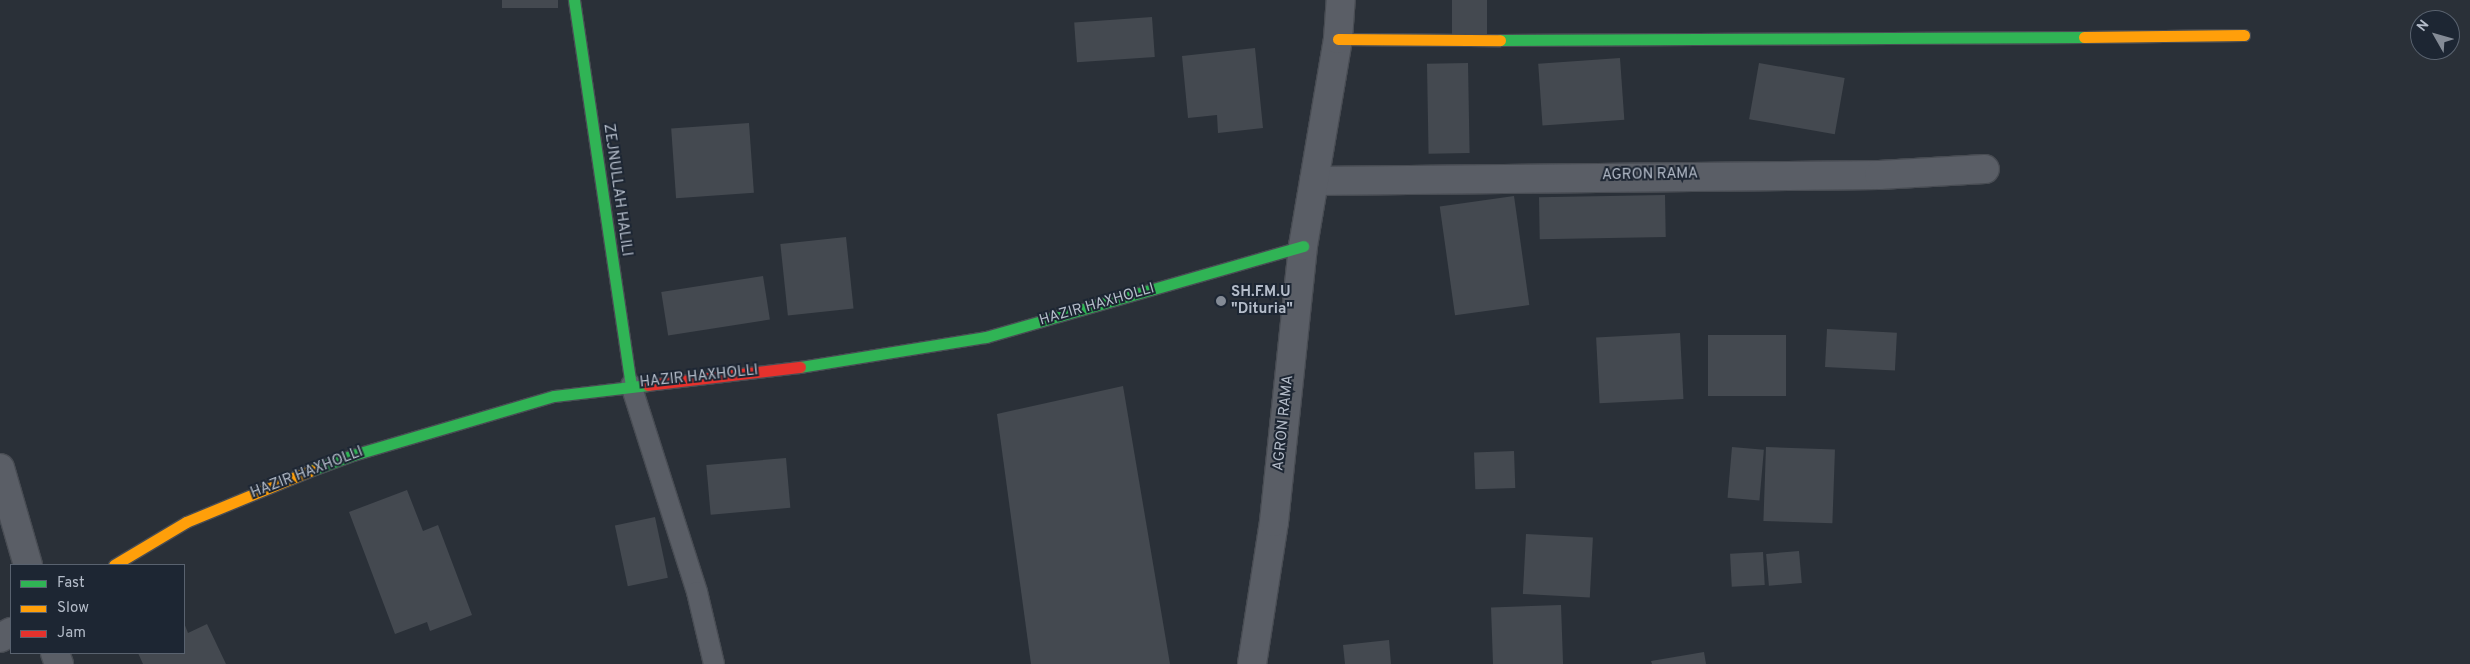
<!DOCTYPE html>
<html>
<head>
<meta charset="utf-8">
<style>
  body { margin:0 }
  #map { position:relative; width:2470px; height:664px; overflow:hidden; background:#2a3038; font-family:Overpass,sans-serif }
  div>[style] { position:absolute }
  .building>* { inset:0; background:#444950; transform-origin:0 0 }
  .roads { filter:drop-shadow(1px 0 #484c53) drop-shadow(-1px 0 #484c53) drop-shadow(0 1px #484c53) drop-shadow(0 -1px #484c53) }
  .lane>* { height:20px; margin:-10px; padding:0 10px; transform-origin:10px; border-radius:10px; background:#5a5e66 }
  .street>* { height:28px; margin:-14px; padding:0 14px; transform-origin:14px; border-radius:14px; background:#5a5e66 }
  .fast>* { height:11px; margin:-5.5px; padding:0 5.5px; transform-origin:5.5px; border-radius:5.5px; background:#30b455 }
  .slow>* { height:11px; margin:-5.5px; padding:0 5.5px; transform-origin:5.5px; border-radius:5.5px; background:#ff9f0a }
  .jam>* { height:11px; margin:-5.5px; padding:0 5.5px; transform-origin:5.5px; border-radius:5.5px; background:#e5322d }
  .dots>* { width:14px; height:14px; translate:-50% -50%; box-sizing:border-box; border:2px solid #1d2633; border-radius:50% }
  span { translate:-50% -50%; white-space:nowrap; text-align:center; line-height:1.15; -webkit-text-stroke:4px #1d2633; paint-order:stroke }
  .street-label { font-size:15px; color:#b4bcc9 }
  .poi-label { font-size:15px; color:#b4bcc9; font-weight:700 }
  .left { translate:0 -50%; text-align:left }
  .legend { position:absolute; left:10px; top:564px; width:175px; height:90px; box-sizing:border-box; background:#1d2633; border:1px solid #59626f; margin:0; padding:6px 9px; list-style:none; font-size:15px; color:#b4bcc9 }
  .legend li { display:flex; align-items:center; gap:10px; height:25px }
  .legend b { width:25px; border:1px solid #59626f }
  .north { position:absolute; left:2410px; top:10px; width:50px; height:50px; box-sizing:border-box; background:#1d2633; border:1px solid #59626f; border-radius:50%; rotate:308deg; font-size:14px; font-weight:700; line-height:20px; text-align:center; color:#b4bcc9 }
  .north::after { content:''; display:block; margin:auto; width:18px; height:22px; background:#848b96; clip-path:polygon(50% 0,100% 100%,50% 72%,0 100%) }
</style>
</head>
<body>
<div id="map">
  <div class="building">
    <i style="left:502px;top:0;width:56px;height:8px"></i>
    <i style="left:1452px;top:0;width:35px;height:40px"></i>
    <i style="left:1152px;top:17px;width:40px;height:78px;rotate:86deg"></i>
    <i style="clip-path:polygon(1255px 48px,1263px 128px,1218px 133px,1217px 115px,1188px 118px,1182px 56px)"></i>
    <i style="left:1620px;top:58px;width:62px;height:82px;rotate:86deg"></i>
    <i style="left:1468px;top:63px;width:90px;height:41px;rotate:89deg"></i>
    <i style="left:1759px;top:63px;width:87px;height:57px;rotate:10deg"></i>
    <i style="left:749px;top:123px;width:70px;height:78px;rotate:86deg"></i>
    <i style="left:1665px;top:195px;width:42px;height:126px;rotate:89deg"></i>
    <i style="left:1514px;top:196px;width:110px;height:75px;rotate:82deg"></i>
    <i style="left:846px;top:237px;width:72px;height:66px;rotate:84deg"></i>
    <i style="left:763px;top:276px;width:44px;height:103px;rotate:81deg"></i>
    <i style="left:1827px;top:329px;width:70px;height:38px;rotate:3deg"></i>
    <i style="left:1680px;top:333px;width:66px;height:84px;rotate:87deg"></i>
    <i style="left:1786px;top:335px;width:61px;height:78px;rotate:90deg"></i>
    <i style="clip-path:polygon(1123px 386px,1170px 664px,1031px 664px,997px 414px)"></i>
    <i style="left:1732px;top:447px;width:32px;height:51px;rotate:5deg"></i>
    <i style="left:1766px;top:447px;width:69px;height:74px;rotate:2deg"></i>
    <i style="left:1514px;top:451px;width:37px;height:40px;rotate:88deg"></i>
    <i style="left:786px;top:458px;width:50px;height:80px;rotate:85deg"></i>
    <i style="clip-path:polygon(407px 490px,423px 531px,438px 525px,472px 615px,430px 631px,427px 622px,395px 634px,349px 512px)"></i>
    <i style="left:655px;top:517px;width:62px;height:41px;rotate:78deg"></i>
    <i style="left:1526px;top:534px;width:67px;height:60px;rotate:3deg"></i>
    <i style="left:1799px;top:551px;width:32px;height:33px;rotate:85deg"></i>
    <i style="left:1763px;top:552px;width:33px;height:33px;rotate:87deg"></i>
    <i style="left:1561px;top:605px;width:59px;height:70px;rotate:88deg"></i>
    <i style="clip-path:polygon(184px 623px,188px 633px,207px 624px,226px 664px,143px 664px,138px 653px,184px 653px)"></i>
    <i style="clip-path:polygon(1389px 640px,1391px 664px,1345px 664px,1343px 645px)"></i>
    <i style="clip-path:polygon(1704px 652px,1706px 664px,1652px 664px,1651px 661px)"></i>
  </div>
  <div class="roads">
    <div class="lane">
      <i style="left:631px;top:385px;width:217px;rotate:72.3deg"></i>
      <i style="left:697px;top:592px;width:74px;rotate:76.7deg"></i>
    </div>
    <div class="street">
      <i style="left:1314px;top:181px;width:565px;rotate:-0.61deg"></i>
      <i style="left:1879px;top:175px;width:106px;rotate:-3.2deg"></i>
      <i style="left:0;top:468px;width:101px;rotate:73.9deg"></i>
      <i style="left:0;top:638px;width:13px;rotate:-29deg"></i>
      <i style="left:55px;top:653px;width:12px;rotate:70deg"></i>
      <i style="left:1252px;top:664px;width:144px;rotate:-81.2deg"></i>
      <i style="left:1274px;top:522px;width:278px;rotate:-84deg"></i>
      <i style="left:1303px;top:246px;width:210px;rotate:-80.4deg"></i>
      <i style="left:1338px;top:39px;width:39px;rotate:-86deg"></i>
    </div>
    <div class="fast">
      <i style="left:574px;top:0;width:389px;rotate:81.6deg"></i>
      <i style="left:1500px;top:40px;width:584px;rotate:-0.29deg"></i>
      <i style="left:800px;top:367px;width:188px;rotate:-9.2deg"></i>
      <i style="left:986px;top:337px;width:330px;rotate:-16deg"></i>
      <i style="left:312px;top:470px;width:44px;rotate:-20.1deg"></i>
      <i style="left:353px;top:455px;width:209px;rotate:-16.4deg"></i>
      <i style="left:554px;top:396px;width:95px;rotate:-6.7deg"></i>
    </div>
    <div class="slow">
      <i style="left:2084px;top:37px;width:160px;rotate:-0.7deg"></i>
      <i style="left:1338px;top:39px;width:162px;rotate:0.4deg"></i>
      <i style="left:114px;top:565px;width:84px;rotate:-30.8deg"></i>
      <i style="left:186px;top:522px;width:136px;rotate:-22.4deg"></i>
    </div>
    <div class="jam">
      <i style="left:648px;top:385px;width:153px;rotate:-6.8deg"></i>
    </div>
  </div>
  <div class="dots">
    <i style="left:1221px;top:301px;background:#848b96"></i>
  </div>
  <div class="street-label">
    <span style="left:1650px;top:175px;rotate:-1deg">AGRON RAMA</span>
    <span style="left:617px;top:190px;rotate:82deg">ZEJNULLAH HALILI</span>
    <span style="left:1097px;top:305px;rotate:-16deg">HAZIR HAXHOLLI</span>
    <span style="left:699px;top:377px;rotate:-6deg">HAZIR HAXHOLLI</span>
    <span style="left:1284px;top:423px;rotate:-84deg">AGRON RAMA</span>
    <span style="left:307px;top:473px;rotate:-21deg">HAZIR HAXHOLLI</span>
  </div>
  <div class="poi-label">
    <span class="left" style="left:1231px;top:301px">SH.F.M.U<br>"Dituria"</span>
  </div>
  <ul class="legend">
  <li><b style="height:6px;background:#30b455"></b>Fast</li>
  <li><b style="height:6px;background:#ff9f0a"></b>Slow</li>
  <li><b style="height:6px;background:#e5322d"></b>Jam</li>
  </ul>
  <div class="north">N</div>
</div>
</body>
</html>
